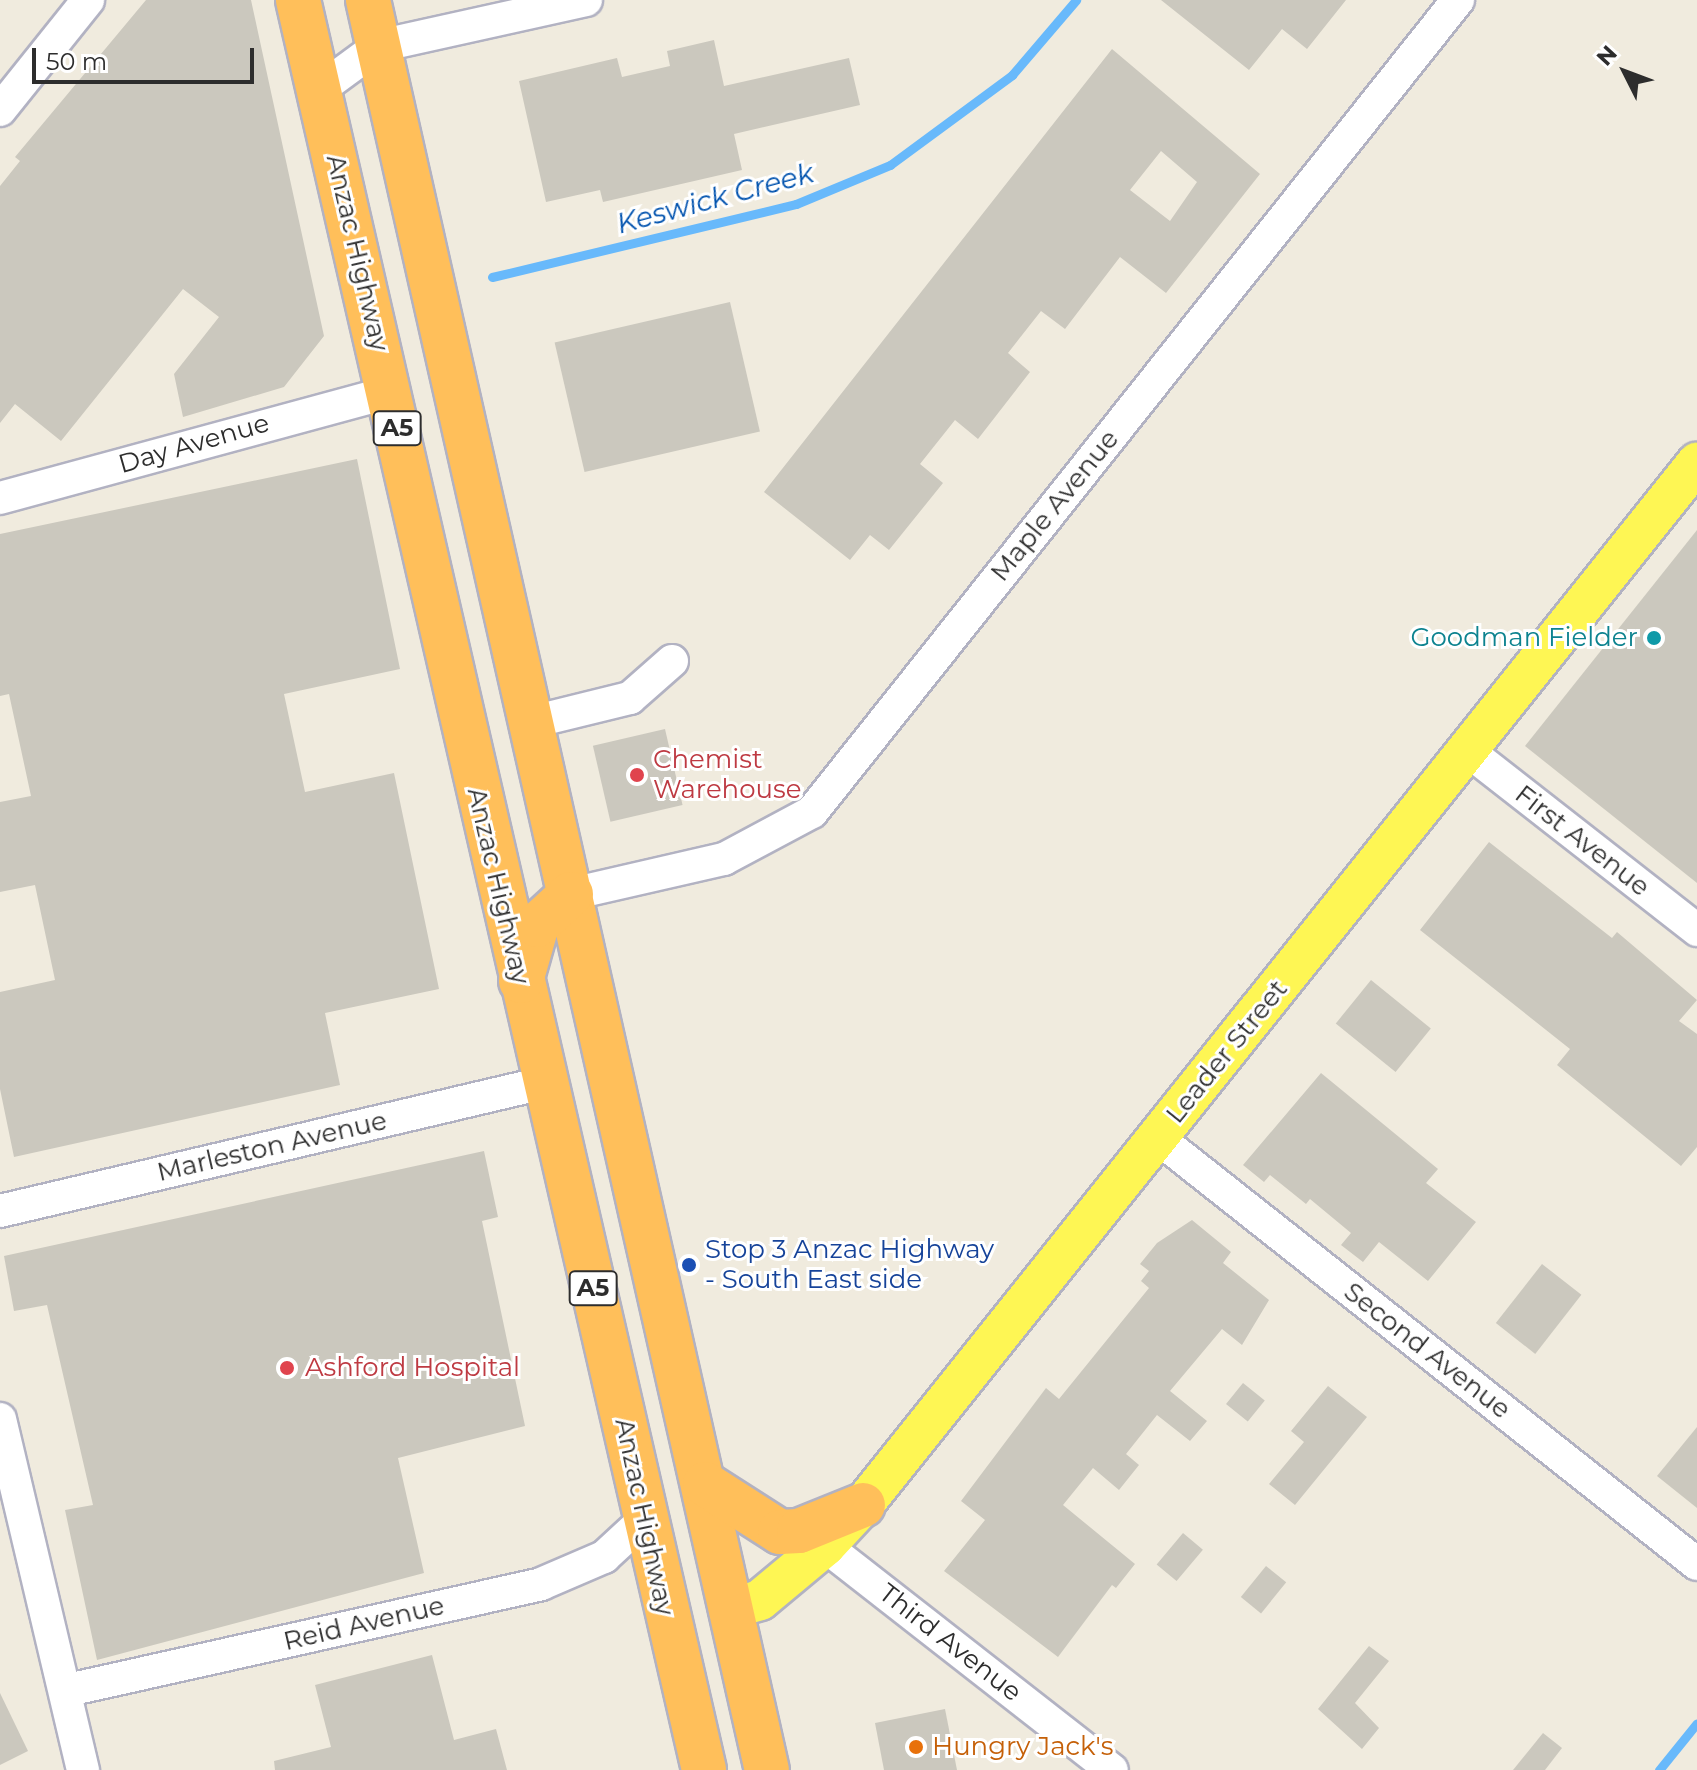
<!DOCTYPE html>
<html>
<head>
<meta charset="utf-8">
<style>
  body { margin:0 }
  #map { position:relative; width:1697px; height:1770px; overflow:hidden; background:#f0ebde; font-family:Montserrat,sans-serif }
  div>[style] { position:absolute }
  .stream>* { height:9px; margin:-4.5px; padding:0 4.5px; transform-origin:4.5px; border-radius:4.5px; background:#68b9fb }
  .building>* { inset:0; background:#cbc8be; transform-origin:0 0 }
  .roads { filter:drop-shadow(2px 0 #b2b2c2) drop-shadow(-2px 0 #b2b2c2) drop-shadow(0 2px #b2b2c2) drop-shadow(0 -2px #b2b2c2) }
  .minor>* { height:32px; margin:-16px; padding:0 16px; transform-origin:16px; border-radius:16px; background:#fff }
  .major>* { height:40px; margin:-20px; padding:0 20px; transform-origin:20px; border-radius:20px; background:#fef654 }
  .highway>* { height:44px; margin:-22px; padding:0 22px; transform-origin:22px; border-radius:22px; background:#ffbf5a }
  .dots>* { width:22px; height:22px; translate:-50% -50%; box-sizing:border-box; border:4px solid #fff; border-radius:50% }
  span { translate:-50% -50%; white-space:nowrap; text-align:center; line-height:1.15; -webkit-text-stroke:6px #fff; paint-order:stroke }
  .shield-label span { padding:2px 6px; background:#fff; border:2px solid; border-radius:6px; -webkit-text-stroke-width:0 }
  .shield-label { font-size:24px; color:#2d2d2d; font-weight:700 }
  .street-label { font-size:26px; color:#2d2d2d }
  .culture-label { font-size:26px; color:#0d838f }
  .right { translate:-100% -50%; text-align:right }
  .health-label { font-size:26px; color:#be3a42 }
  .left { translate:0 -50%; text-align:left }
  .transit-label { font-size:26px; color:#164399 }
  .food-label { font-size:26px; color:#c56008 }
  .water-label { font-size:28px; color:#0052ae; font-style:italic }
  .north { position:absolute; left:1585px; top:32px; width:80px; height:80px; -webkit-text-stroke:6px #fff; paint-order:stroke; rotate:312deg; font-size:22px; font-weight:700; line-height:32px; text-align:center; color:#2d2d2d }
  .north::after { content:''; display:block; margin:auto; width:28px; height:36px; background:#2d2d2d; clip-path:polygon(50% 0,100% 100%,50% 72%,0 100%) }
  .scale { position:absolute; left:32px; top:48px; width:222px; height:36px; box-sizing:border-box; border:4px solid #2d2d2d; border-top:0; padding-left:10px; font-size:24px; line-height:28px; white-space:nowrap; color:#2d2d2d; -webkit-text-stroke:6px #fff; paint-order:stroke }
</style>
</head>
<body>
<div id="map">
  <div class="stream">
    <i style="left:492px;top:277px;width:313px;rotate:-13.5deg"></i>
    <i style="left:796px;top:204px;width:102px;rotate:-22.5deg"></i>
    <i style="left:890px;top:165px;width:152px;rotate:-36.4deg"></i>
    <i style="left:1012px;top:75px;width:99px;rotate:-49.5deg"></i>
    <i style="left:1659px;top:1770px;width:60px;rotate:-51deg"></i>
  </div>
  <div class="building">
    <i style="clip-path:polygon(146px 0,251px 0,324px 336px,284px 387px,183px 417px,174px 374px,219px 317px,183px 289px,61px 441px,15px 404px,0 423px,0 186px,20px 161px,15px 157px)"></i>
    <i style="clip-path:polygon(1161px 0,1346px 0,1307px 49px,1282px 29px,1249px 70px)"></i>
    <i style="clip-path:polygon(714px 40px,724px 86px,849px 58px,860px 105px,734px 134px,742px 170px,603px 202px,600px 190px,546px 202px,519px 81px,617px 58px,622px 77px,670px 66px,667px 51px)"></i>
    <i style="clip-path:polygon(evenodd,1112px 49px,1260px 174px,1166px 293px,1120px 257px,1065px 329px,1041px 311px,1008px 353px,1030px 372px,978px 439px,955px 420px,920px 464px,943px 483px,889px 550px,870px 535px,850px 560px,764px 492px,1112px 49px,1161px 151px,1197px 182px,1170px 221px,1130px 190px,1161px 151px)"></i>
    <i style="left:730px;top:302px;width:133px;height:180px;rotate:77deg"></i>
    <i style="clip-path:polygon(357px 459px,400px 669px,284px 694px,305px 792px,394px 773px,439px 989px,325px 1013px,340px 1085px,14px 1157px,0 1089px,0 992px,55px 980px,35px 885px,0 892px,0 802px,31px 796px,9px 694px,0 696px,0 534px)"></i>
    <i style="clip-path:polygon(1697px 530px,1697px 883px,1525px 746px)"></i>
    <i style="left:665px;top:729px;width:78px;height:74px;rotate:77deg"></i>
    <i style="clip-path:polygon(1489px 842px,1612px 938px,1617px 932px,1697px 1000px,1679px 1021px,1697px 1034px,1697px 1147px,1681px 1166px,1557px 1065px,1570px 1049px,1420px 930px)"></i>
    <i style="left:1371px;top:980px;width:77px;height:56px;rotate:39deg"></i>
    <i style="clip-path:polygon(1321px 1073px,1438px 1169px,1426px 1183px,1476px 1222px,1428px 1281px,1379px 1242px,1363px 1262px,1341px 1245px,1351px 1233px,1310px 1199px,1306px 1204px,1270px 1175px,1264px 1182px,1243px 1165px)"></i>
    <i style="clip-path:polygon(484px 1151px,498px 1217px,482px 1221px,525px 1426px,398px 1458px,424px 1573px,97px 1660px,65px 1510px,93px 1505px,47px 1305px,14px 1311px,4px 1256px)"></i>
    <i style="clip-path:polygon(1192px 1220px,1231px 1252px,1223px 1263px,1269px 1300px,1242px 1345px,1222px 1329px,1170px 1391px,1207px 1421px,1190px 1441px,1157px 1415px,1126px 1454px,1139px 1465px,1119px 1490px,1093px 1468px,1063px 1505px,1135px 1564px,1116px 1588px,1112px 1585px,1058px 1657px,944px 1571px,985px 1520px,961px 1501px,1046px 1388px,1059px 1399px,1149px 1288px,1141px 1281px,1149px 1271px,1140px 1264px,1157px 1243px)"></i>
    <i style="left:1542px;top:1264px;width:50px;height:75px;rotate:38deg"></i>
    <i style="left:1243px;top:1383px;width:28px;height:27px;rotate:39deg"></i>
    <i style="clip-path:polygon(1328px 1386px,1367px 1417px,1295px 1505px,1269px 1484px,1304px 1442px,1291px 1431px)"></i>
    <i style="clip-path:polygon(1697px 1427px,1697px 1508px,1657px 1476px)"></i>
    <i style="left:1183px;top:1533px;width:26px;height:41px;rotate:40deg"></i>
    <i style="left:1266px;top:1566px;width:26px;height:40px;rotate:39deg"></i>
    <i style="clip-path:polygon(1369px 1646px,1389px 1661px,1355px 1703px,1379px 1728px,1362px 1749px,1318px 1709px)"></i>
    <i style="clip-path:polygon(432px 1655px,454px 1740px,496px 1729px,507px 1770px,275px 1770px,274px 1761px,331px 1747px,315px 1685px)"></i>
    <i style="clip-path:polygon(0 1693px,28px 1751px,0 1765px)"></i>
    <i style="clip-path:polygon(945px 1709px,957px 1770px,884px 1770px,875px 1723px)"></i>
    <i style="clip-path:polygon(1543px 1733px,1562px 1748px,1545px 1770px,1513px 1770px)"></i>
  </div>
  <div class="roads">
    <div class="minor">
      <i style="left:319px;top:90px;width:74px;rotate:-36.3deg"></i>
      <i style="left:379px;top:46px;width:212px;rotate:-12.5deg"></i>
      <i style="left:0;top:110px;width:141px;rotate:-51.3deg"></i>
      <i style="left:0;top:498px;width:404px;rotate:-15.2deg"></i>
      <i style="left:532px;top:722px;width:101px;rotate:-13.8deg"></i>
      <i style="left:630px;top:698px;width:56px;rotate:-41.4deg"></i>
      <i style="left:1468px;top:751px;width:291px;rotate:38deg"></i>
      <i style="left:571px;top:894px;width:157px;rotate:-12.9deg"></i>
      <i style="left:724px;top:859px;width:100px;rotate:-28.1deg"></i>
      <i style="left:812px;top:812px;width:1038px;rotate:-51.5deg"></i>
      <i style="left:1158px;top:1138px;width:687px;rotate:38.32deg"></i>
      <i style="left:0;top:1211px;width:558px;rotate:-13.26deg"></i>
      <i style="left:0;top:1419px;width:361px;rotate:76.7deg"></i>
      <i style="left:825px;top:1546px;width:364px;rotate:38deg"></i>
      <i style="left:68px;top:1690px;width:485px;rotate:-12.6deg"></i>
      <i style="left:541px;top:1584px;width:69px;rotate:-23.2deg"></i>
      <i style="left:604px;top:1557px;width:53px;rotate:-42.7deg"></i>
    </div>
    <div class="major">
      <i style="left:729px;top:1609px;width:32px;rotate:-16deg"></i>
      <i style="left:760px;top:1600px;width:85px;rotate:-39.7deg"></i>
      <i style="left:825px;top:1546px;width:56px;rotate:-47.2deg"></i>
      <i style="left:863px;top:1505px;width:1335px;rotate:-51.33deg"></i>
    </div>
    <div class="highway">
      <i style="left:298px;top:0;width:1816px;rotate:77.08deg"></i>
      <i style="left:368px;top:0;width:1814px;rotate:77.3deg"></i>
      <i style="left:521px;top:981px;width:58px;rotate:-74.1deg"></i>
      <i style="left:537px;top:925px;width:46px;rotate:-42.4deg"></i>
      <i style="left:705px;top:1484px;width:89px;rotate:32.6deg"></i>
      <i style="left:780px;top:1532px;width:19px;rotate:-3deg"></i>
      <i style="left:799px;top:1531px;width:69px;rotate:-22.1deg"></i>
    </div>
  </div>
  <div class="dots">
    <i style="left:1654px;top:638px;background:#0f9aa8"></i>
    <i style="left:637px;top:775px;background:#e0444e"></i>
    <i style="left:689px;top:1265px;background:#1a4fb4"></i>
    <i style="left:287px;top:1368px;background:#e0444e"></i>
    <i style="left:916px;top:1747px;background:#e8710a"></i>
  </div>
  <div class="shield-label">
    <span style="left:397px;top:428px">A5</span>
    <span style="left:593px;top:1288px">A5</span>
  </div>
  <div class="street-label">
    <span style="left:357px;top:253px;rotate:77deg">Anzac Highway</span>
    <span style="left:194px;top:444px;rotate:-16deg">Day Avenue</span>
    <span style="left:1055px;top:506px;rotate:-51deg">Maple Avenue</span>
    <span style="left:1582px;top:841px;rotate:38deg">First Avenue</span>
    <span style="left:498px;top:886px;rotate:77deg">Anzac Highway</span>
    <span style="left:1227px;top:1052px;rotate:-51deg">Leader Street</span>
    <span style="left:272px;top:1147px;rotate:-13deg">Marleston Avenue</span>
    <span style="left:1427px;top:1351px;rotate:38deg">Second Avenue</span>
    <span style="left:644px;top:1517px;rotate:78deg">Anzac Highway</span>
    <span style="left:364px;top:1624px;rotate:-13deg">Reid Avenue</span>
    <span style="left:950px;top:1643px;rotate:38deg">Third Avenue</span>
  </div>
  <div class="culture-label">
    <span class="right" style="left:1638px;top:638px">Goodman Fielder</span>
  </div>
  <div class="health-label">
    <span class="left" style="left:653px;top:775px">Chemist<br>Warehouse</span>
    <span class="left" style="left:305px;top:1368px">Ashford Hospital</span>
  </div>
  <div class="transit-label">
    <span class="left" style="left:705px;top:1265px">Stop 3 Anzac Highway<br>- South East side</span>
  </div>
  <div class="food-label">
    <span class="left" style="left:932px;top:1747px">Hungry Jack's</span>
  </div>
  <div class="water-label">
    <span style="left:715px;top:198px;rotate:-15deg">Keswick Creek</span>
  </div>
  <div class="north">N</div>
  <div class="scale">50 m</div>
</div>
</body>
</html>
